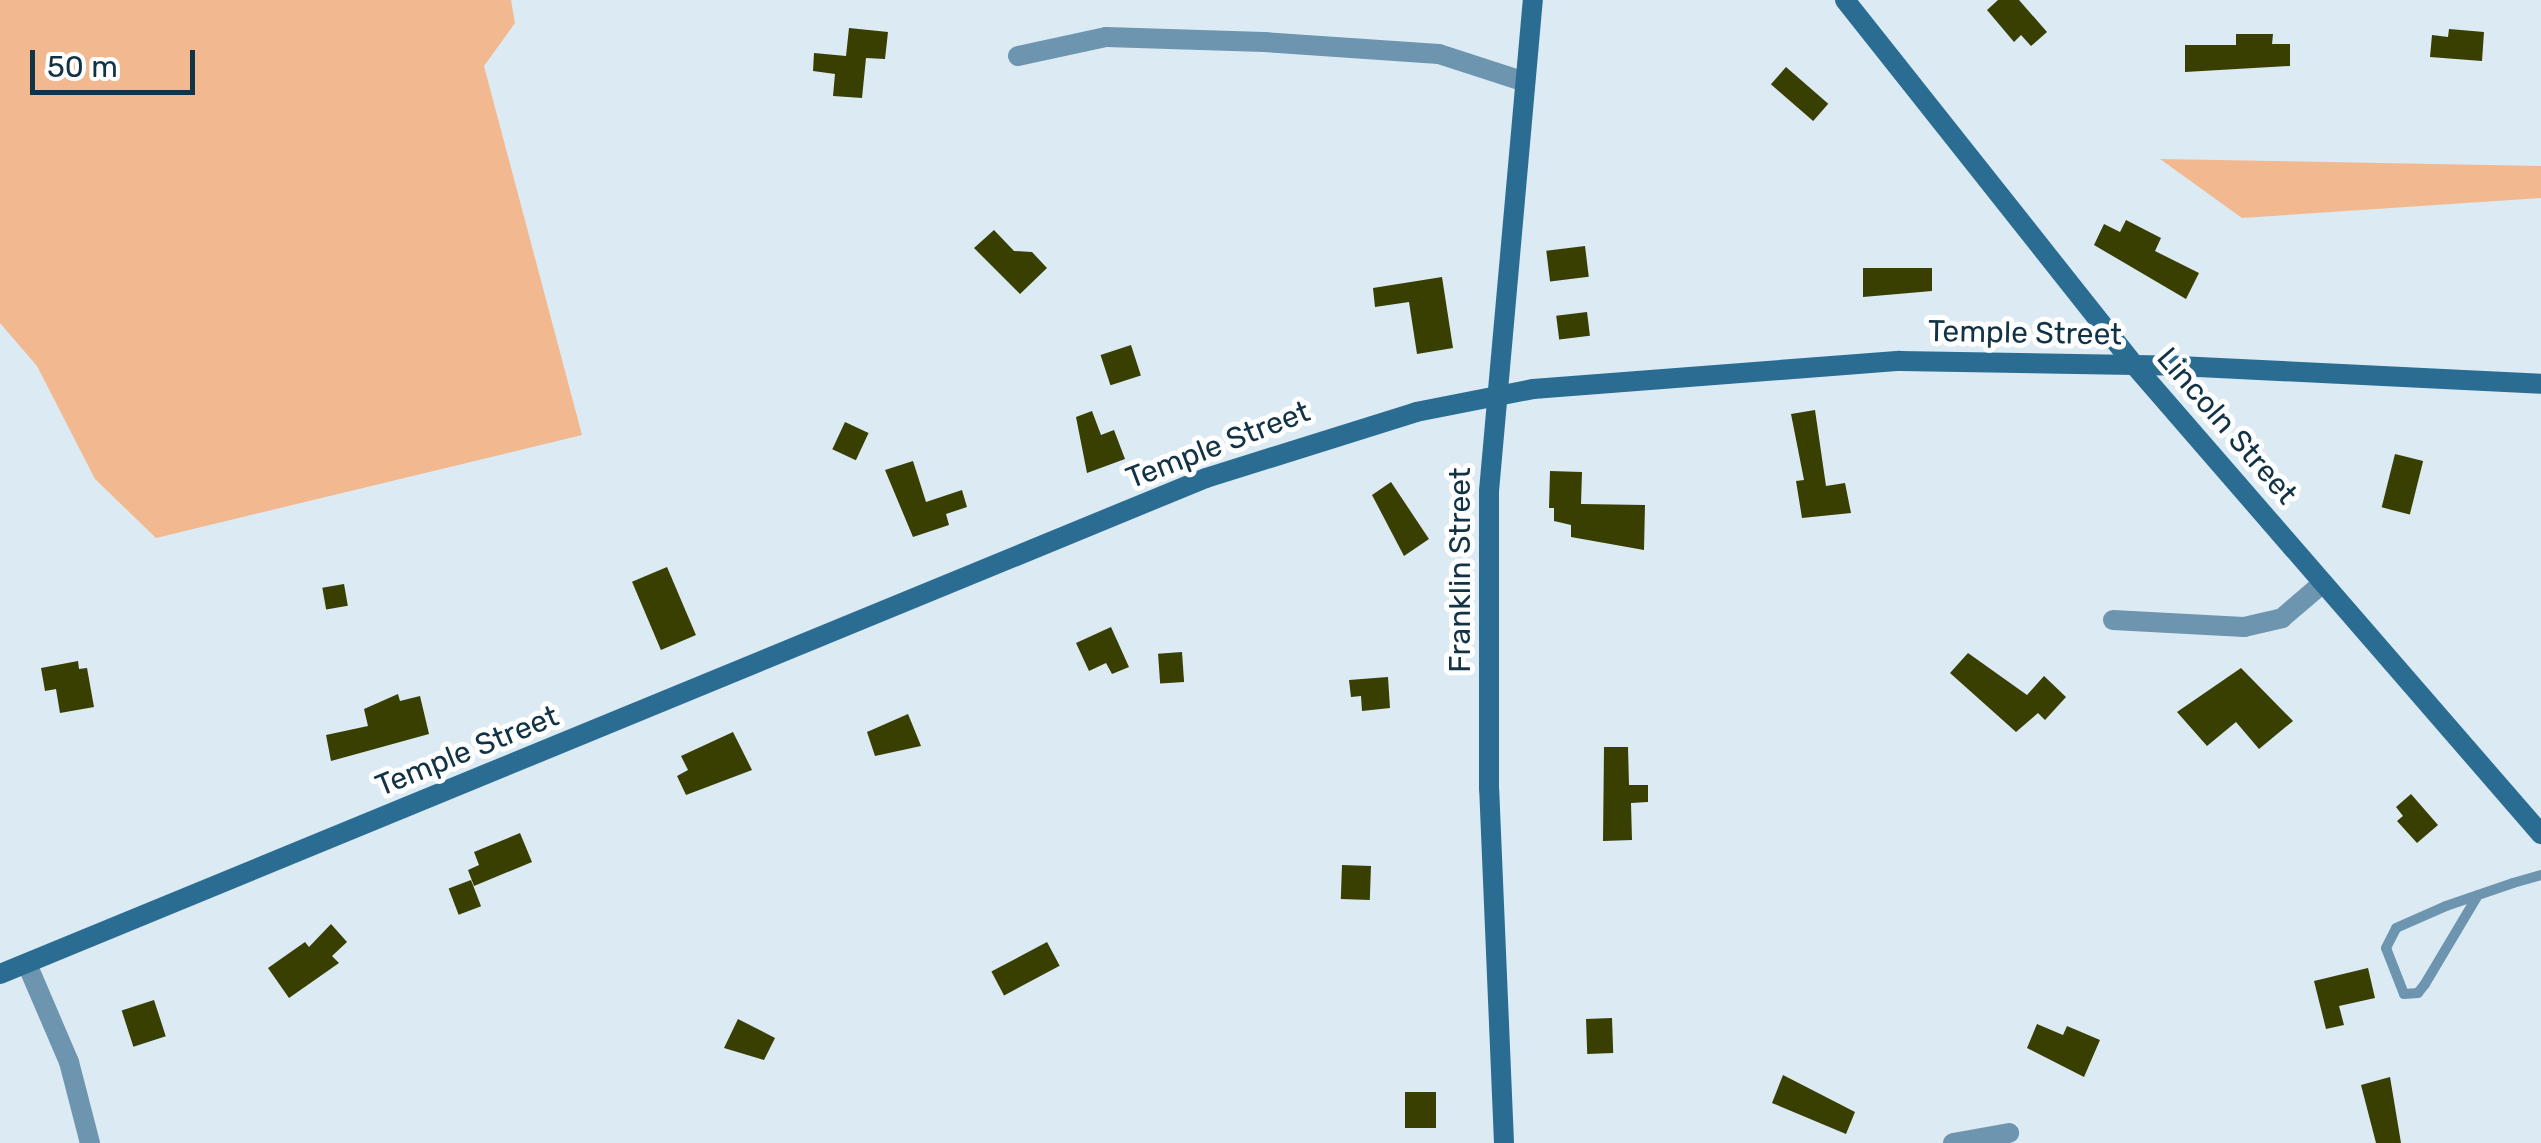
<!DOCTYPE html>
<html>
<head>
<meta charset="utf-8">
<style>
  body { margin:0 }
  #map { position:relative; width:2541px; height:1143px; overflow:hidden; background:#dbeaf3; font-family:Rubik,sans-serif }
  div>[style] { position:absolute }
  .green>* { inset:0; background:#f2b991 }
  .building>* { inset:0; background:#383f00; transform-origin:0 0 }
  .lane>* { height:10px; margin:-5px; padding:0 5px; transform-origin:5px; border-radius:5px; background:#6d95af }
  .street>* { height:20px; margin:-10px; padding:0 10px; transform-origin:10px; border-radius:10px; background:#6d95af }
  .secondary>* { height:20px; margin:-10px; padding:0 10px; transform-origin:10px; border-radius:10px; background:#2b6d92 }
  span { translate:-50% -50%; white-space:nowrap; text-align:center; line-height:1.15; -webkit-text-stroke:10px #fff; paint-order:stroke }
  .street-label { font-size:30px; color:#123346 }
  .scale { position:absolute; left:30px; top:50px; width:165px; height:45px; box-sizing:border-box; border:5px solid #123346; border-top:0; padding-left:12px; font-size:30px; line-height:35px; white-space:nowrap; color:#123346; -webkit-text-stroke:8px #fff; paint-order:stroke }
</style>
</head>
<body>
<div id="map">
  <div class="green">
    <i style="clip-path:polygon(0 0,511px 0,515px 23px,484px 66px,582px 435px,156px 538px,95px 479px,37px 366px,0 323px)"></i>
    <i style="clip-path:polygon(2160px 159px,2541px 166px,2541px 198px,2242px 218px)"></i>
  </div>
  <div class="building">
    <i style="clip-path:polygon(1998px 0,2019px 0,2047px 32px,2031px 46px,2021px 35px,2014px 42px,1987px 10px)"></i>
    <i style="clip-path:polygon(849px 28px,888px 32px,885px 59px,866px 58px,862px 98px,833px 96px,835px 74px,813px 71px,814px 53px,846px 56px)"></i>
    <i style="clip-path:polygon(2449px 29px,2484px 32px,2482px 61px,2430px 57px,2432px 35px,2448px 37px)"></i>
    <i style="clip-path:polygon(2236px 34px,2273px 34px,2272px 44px,2290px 44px,2290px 66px,2185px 72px,2185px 45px,2236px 45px)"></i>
    <i style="left:1786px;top:67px;width:56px;height:23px;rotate:41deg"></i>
    <i style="clip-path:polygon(2126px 220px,2161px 238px,2155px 251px,2199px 273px,2186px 299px,2094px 245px,2104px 224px,2120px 232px)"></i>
    <i style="clip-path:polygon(994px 230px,1014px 251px,1032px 252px,1047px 268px,1020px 294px,974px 248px)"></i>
    <i style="left:1585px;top:246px;width:31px;height:39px;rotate:83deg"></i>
    <i style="clip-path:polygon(1863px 268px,1932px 268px,1932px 291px,1863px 297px)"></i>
    <i style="clip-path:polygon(1442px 277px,1453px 348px,1417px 354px,1409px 302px,1375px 307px,1373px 288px)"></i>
    <i style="left:1587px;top:312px;width:24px;height:31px;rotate:83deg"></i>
    <i style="left:1131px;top:345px;width:32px;height:32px;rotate:72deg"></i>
    <i style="clip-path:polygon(1815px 410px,1826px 486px,1845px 483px,1851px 513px,1802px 518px,1796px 481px,1804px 480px,1791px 414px)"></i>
    <i style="clip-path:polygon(1092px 411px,1101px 435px,1114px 430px,1125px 459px,1087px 473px,1076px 417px)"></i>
    <i style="left:845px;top:422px;width:26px;height:30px;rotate:25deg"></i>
    <i style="left:2395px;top:454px;width:29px;height:55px;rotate:14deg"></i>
    <i style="clip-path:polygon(913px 461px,926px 502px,962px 490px,967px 507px,946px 514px,949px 525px,913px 537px,885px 470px)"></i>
    <i style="clip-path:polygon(1550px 471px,1582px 472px,1581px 504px,1645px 505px,1644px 550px,1571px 537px,1571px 525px,1554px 521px,1554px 508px,1549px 508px)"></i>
    <i style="clip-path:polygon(1391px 482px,1429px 539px,1404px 556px,1372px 495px)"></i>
    <i style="left:667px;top:567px;width:74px;height:38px;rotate:67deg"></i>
    <i style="left:344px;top:584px;width:22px;height:22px;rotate:80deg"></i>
    <i style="clip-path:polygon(1111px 627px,1129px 667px,1112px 674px,1106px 663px,1089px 671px,1076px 643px)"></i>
    <i style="left:1182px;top:652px;width:30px;height:24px;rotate:86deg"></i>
    <i style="clip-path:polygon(1968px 653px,2027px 695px,2044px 676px,2066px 697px,2045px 720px,2038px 713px,2016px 732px,1950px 673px)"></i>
    <i style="clip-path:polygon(78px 661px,79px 669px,87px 668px,94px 707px,60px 713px,56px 689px,45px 691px,41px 668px)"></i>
    <i style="clip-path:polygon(2241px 668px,2293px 721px,2259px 749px,2236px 722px,2207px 746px,2177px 712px)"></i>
    <i style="clip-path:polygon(1388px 677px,1390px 708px,1362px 711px,1361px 696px,1351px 697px,1349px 680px)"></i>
    <i style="clip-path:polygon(398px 694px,400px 701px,420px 696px,429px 734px,331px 761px,326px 735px,368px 726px,364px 709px)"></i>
    <i style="clip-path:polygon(908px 714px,921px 746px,875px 756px,867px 732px)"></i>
    <i style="clip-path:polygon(733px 732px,752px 770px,686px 795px,677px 776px,688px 770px,681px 756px)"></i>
    <i style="clip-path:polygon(1604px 747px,1628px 747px,1629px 785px,1648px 785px,1648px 802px,1631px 803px,1632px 840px,1603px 841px)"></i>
    <i style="clip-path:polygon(2411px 794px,2438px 825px,2417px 843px,2397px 821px,2403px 816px,2396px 807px)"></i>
    <i style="clip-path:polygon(520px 833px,532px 862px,474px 886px,468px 870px,479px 865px,474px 852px)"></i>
    <i style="left:1342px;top:865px;width:29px;height:34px;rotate:2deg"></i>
    <i style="left:471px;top:880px;width:28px;height:24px;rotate:69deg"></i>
    <i style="clip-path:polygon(331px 924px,347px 942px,332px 956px,339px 963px,289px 998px,268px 968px,305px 942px,309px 947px)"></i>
    <i style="left:1047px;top:942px;width:27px;height:63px;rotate:62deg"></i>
    <i style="clip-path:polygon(2368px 968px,2375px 998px,2339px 1006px,2344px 1025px,2326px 1029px,2314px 981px)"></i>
    <i style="left:154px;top:1000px;width:38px;height:34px;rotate:72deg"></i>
    <i style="left:1612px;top:1018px;width:35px;height:26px;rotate:88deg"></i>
    <i style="clip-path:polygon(738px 1019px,775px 1038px,764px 1060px,724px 1048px)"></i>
    <i style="clip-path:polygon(2037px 1024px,2063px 1035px,2067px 1026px,2100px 1040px,2084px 1077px,2027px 1048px)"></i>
    <i style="clip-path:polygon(1783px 1075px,1855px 1112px,1846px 1134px,1772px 1103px)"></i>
    <i style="clip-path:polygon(2390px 1077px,2401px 1143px,2376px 1143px,2361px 1085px)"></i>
    <i style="left:1405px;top:1092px;width:31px;height:36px"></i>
  </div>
  <div class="lane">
    <i style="left:2478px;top:895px;width:104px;rotate:120.8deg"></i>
    <i style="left:2425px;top:984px;width:11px;rotate:128deg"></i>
    <i style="left:2418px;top:993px;width:14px;rotate:176deg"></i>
    <i style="left:2404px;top:994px;width:49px;rotate:-111.4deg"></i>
    <i style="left:2386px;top:948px;width:22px;rotate:-63deg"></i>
    <i style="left:2396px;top:928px;width:55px;rotate:-23.7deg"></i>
    <i style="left:2446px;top:906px;width:71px;rotate:-18.9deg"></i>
    <i style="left:2513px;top:883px;width:29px;rotate:-16deg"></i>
  </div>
  <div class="street">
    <i style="left:1018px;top:56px;width:90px;rotate:-12.2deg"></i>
    <i style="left:1106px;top:37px;width:158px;rotate:1.8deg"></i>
    <i style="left:1264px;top:42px;width:175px;rotate:3.9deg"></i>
    <i style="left:1439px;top:54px;width:90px;rotate:18deg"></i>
    <i style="left:2113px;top:620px;width:131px;rotate:3.1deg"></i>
    <i style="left:2244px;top:627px;width:39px;rotate:-13deg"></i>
    <i style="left:2282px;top:618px;width:54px;rotate:-40.5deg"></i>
    <i style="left:27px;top:964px;width:107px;rotate:66.8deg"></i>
    <i style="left:69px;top:1062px;width:84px;rotate:75.5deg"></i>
    <i style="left:1953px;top:1143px;width:57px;rotate:-10.1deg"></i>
  </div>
  <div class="secondary">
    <i style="left:1845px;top:0;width:467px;rotate:51.6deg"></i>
    <i style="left:2135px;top:366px;width:620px;rotate:49.06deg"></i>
    <i style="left:0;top:974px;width:1304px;rotate:-22.36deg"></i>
    <i style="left:1206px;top:478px;width:220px;rotate:-17.4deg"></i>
    <i style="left:1416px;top:412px;width:119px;rotate:-11.1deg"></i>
    <i style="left:1533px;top:389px;width:368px;rotate:-4.4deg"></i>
    <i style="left:1900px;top:361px;width:278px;rotate:1deg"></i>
    <i style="left:2178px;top:366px;width:363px;rotate:2.8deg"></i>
    <i style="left:1504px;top:1143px;width:354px;rotate:-92.4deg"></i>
    <i style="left:1489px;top:789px;width:298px;rotate:-90deg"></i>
    <i style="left:1489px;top:491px;width:493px;rotate:-84.9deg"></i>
  </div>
  <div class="street-label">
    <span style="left:2025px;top:333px;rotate:1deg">Temple Street</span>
    <span style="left:2227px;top:426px;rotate:49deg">Lincoln Street</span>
    <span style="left:1218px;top:445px;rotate:-21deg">Temple Street</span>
    <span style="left:1460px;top:570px;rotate:-90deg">Franklin Street</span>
    <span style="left:467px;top:751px;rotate:-22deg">Temple Street</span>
  </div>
  <div class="scale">50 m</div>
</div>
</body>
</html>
